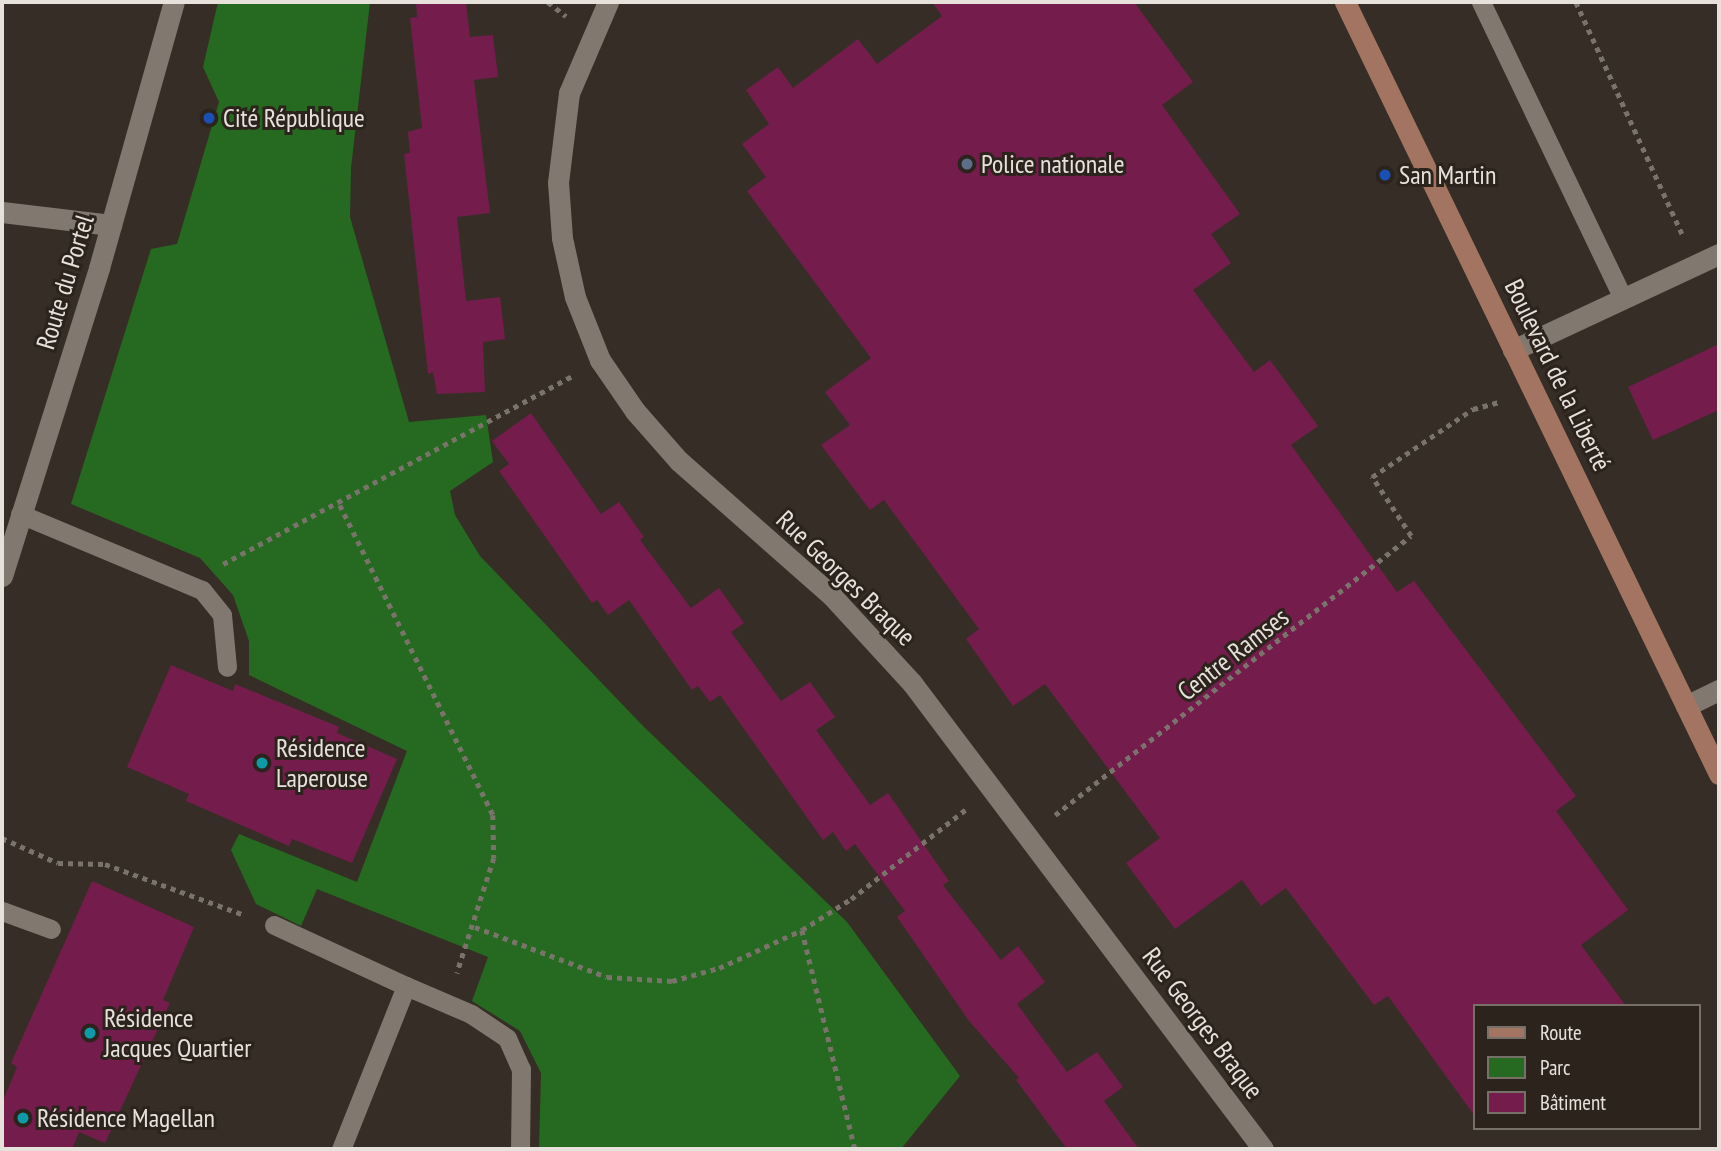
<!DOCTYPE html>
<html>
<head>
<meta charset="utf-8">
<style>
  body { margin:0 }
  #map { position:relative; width:1721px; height:1151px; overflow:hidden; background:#362e26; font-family:"PT Sans Narrow",sans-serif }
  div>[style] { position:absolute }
  .green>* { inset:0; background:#256a20 }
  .building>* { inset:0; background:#741c4c }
  .path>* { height:4.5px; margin-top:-2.25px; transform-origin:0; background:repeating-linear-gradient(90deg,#7a736c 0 5px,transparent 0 10px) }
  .service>* { height:19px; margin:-9.5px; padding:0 9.5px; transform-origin:9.5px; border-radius:9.5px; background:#81786f }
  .minor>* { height:21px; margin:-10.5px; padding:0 10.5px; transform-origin:10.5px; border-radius:10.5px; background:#81786f }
  .tertiary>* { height:21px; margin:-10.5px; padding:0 10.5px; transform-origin:10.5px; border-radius:10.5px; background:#81786f }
  .secondary>* { height:21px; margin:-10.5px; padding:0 10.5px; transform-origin:10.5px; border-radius:10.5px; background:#a37461 }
  .dots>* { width:19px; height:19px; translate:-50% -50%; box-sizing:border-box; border:4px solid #2c241c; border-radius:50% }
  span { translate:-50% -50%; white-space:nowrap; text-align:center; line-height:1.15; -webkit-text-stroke:6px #2c241c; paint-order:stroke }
  .poi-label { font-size:26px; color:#e7e1dc }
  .left { translate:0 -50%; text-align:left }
  .street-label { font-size:26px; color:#e7e1dc }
  .frame { position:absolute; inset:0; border:4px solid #e7e1dc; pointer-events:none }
  .legend { position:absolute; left:1473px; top:1004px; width:228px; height:126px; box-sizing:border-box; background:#2c241c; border:2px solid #777069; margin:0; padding:9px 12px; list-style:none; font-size:21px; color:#e7e1dc }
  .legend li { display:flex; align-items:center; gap:14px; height:35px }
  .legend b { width:35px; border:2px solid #777069 }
</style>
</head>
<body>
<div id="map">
  <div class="green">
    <i style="clip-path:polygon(218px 2px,370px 2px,351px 168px,350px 217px,409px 422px,486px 415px,493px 462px,450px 491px,455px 515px,480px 556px,643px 726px,847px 922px,960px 1076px,901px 1149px,539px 1149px,541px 1073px,520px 1031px,472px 1001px,488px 957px,317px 889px,301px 926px,256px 904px,231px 850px,239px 834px,357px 882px,407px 751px,249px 675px,249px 641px,233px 595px,200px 558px,71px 504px,151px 249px,177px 244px,219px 102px,203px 67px)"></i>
  </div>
  <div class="building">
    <i style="clip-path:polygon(416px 2px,466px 2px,470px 37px,493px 35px,498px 77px,474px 80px,490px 213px,457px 217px,466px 301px,500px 297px,505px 339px,483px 342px,485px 392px,437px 394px,433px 372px,428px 374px,404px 154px,410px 153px,408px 132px,422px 128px,410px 18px,417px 17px)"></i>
    <i style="clip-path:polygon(932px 2px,1134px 2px,1193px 82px,1162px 105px,1240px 214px,1211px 234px,1231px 263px,1193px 290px,1254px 372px,1270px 360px,1318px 426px,1291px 445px,1397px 592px,1414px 581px,1576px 796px,1556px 811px,1628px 910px,1581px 945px,1626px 1006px,1474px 1006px,1474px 1115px,1388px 996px,1374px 1005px,1286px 888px,1261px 906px,1242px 880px,1175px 929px,1126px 863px,1160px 838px,1045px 684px,1013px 706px,966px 639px,979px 629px,884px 500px,870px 510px,821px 445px,850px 425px,825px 392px,871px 358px,747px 191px,766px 177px,742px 144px,769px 124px,746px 90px,778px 67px,793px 88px,858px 39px,877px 64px,942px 16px)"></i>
    <i style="clip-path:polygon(1719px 344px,1719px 410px,1653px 440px,1628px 387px)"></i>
    <i style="clip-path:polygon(531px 413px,601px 514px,619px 502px,644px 537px,640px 540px,691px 608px,719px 588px,744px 623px,731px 632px,781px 701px,810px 682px,835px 717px,816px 730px,870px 805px,888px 793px,949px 881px,943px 885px,1001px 960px,1018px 946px,1045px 982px,1017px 1004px,1067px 1072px,1097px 1052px,1123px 1087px,1104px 1101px,1139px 1149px,1067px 1149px,1016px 1080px,1019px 1078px,969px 1021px,897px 917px,905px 911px,855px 844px,846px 851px,833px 832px,823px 840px,720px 695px,710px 702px,698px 686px,692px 690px,629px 600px,608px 615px,597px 600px,592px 603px,499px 471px,509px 464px,492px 441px)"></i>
    <i style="clip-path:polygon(171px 665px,233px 691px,235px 684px,339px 727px,337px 733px,397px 759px,352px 863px,292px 839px,289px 846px,186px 801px,189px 794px,127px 767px)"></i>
    <i style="clip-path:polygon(92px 881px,194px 927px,163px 1000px,170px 1003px,105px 1143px,79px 1132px,72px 1149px,2px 1149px,2px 1103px,17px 1067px,11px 1063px)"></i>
  </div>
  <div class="path">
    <i style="left:548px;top:2px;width:23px;rotate:38deg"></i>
    <i style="left:1576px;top:2px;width:257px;rotate:65.4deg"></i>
    <i style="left:340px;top:505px;width:346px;rotate:63.7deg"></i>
    <i style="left:493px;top:815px;width:43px;rotate:88.7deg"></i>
    <i style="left:494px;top:858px;width:121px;rotate:107.8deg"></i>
    <i style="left:223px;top:564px;width:396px;rotate:-28.3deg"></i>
    <i style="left:1055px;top:815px;width:452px;rotate:-38.1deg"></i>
    <i style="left:1411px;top:536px;width:71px;rotate:-123.5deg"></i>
    <i style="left:1372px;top:477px;width:122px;rotate:-34deg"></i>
    <i style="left:1473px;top:409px;width:28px;rotate:-15deg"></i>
    <i style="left:2px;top:838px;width:61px;rotate:24.1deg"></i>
    <i style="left:58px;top:863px;width:47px;rotate:1.2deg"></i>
    <i style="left:105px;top:864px;width:146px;rotate:20.1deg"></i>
    <i style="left:475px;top:927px;width:141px;rotate:20.7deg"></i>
    <i style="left:607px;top:977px;width:65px;rotate:3.5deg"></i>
    <i style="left:672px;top:981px;width:49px;rotate:-15.5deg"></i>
    <i style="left:719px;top:968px;width:91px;rotate:-24.6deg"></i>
    <i style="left:802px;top:930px;width:58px;rotate:-32.3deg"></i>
    <i style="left:851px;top:899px;width:145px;rotate:-38deg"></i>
    <i style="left:802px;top:930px;width:225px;rotate:76.4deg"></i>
  </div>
  <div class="service">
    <i style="left:1481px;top:2px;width:329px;rotate:64.4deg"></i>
    <i style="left:20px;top:514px;width:197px;rotate:22.7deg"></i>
    <i style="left:202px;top:590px;width:32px;rotate:51deg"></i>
    <i style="left:222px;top:615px;width:52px;rotate:84.5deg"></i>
    <i style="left:2px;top:911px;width:52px;rotate:20.2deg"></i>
    <i style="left:274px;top:925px;width:145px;rotate:24.8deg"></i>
    <i style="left:406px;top:986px;width:175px;rotate:111.7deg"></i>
    <i style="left:406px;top:986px;width:71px;rotate:23.3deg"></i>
    <i style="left:471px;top:1014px;width:43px;rotate:33.7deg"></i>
    <i style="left:507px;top:1038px;width:34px;rotate:66deg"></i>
    <i style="left:521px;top:1069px;width:80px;rotate:90.7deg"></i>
  </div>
  <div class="minor">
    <i style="left:608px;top:2px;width:99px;rotate:113.2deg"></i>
    <i style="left:569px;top:93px;width:90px;rotate:97deg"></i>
    <i style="left:558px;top:182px;width:56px;rotate:85.9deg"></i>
    <i style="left:562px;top:238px;width:60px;rotate:77.6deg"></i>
    <i style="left:575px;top:297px;width:68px;rotate:68.4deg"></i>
    <i style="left:600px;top:360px;width:62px;rotate:55.5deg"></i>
    <i style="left:635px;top:411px;width:67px;rotate:48.7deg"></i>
    <i style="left:679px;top:461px;width:204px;rotate:41.4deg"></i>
    <i style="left:832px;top:596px;width:118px;rotate:47.4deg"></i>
    <i style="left:912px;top:683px;width:583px;rotate:53.01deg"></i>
    <i style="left:2px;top:212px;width:110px;rotate:6.8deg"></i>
    <i style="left:1513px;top:350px;width:227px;rotate:-25deg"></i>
    <i style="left:1686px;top:706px;width:37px;rotate:-26deg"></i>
  </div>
  <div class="tertiary">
    <i style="left:2px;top:576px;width:323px;rotate:-72.5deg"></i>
    <i style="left:99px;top:268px;width:276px;rotate:-74.3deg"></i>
  </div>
  <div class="secondary">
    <i style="left:1345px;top:2px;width:858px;rotate:64.15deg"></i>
  </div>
  <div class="dots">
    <i style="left:209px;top:118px;background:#1a4fb4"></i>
    <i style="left:967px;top:164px;background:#5c6f8a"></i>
    <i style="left:1385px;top:175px;background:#1a4fb4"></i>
    <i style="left:262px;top:763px;background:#0f9aa8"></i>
    <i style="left:90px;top:1033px;background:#0f9aa8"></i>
    <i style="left:23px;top:1118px;background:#0f9aa8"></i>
  </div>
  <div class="poi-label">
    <span class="left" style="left:223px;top:118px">Cité République</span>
    <span class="left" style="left:981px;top:164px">Police nationale</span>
    <span class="left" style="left:1399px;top:175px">San Martin</span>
    <span class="left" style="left:276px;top:763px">Résidence<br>Laperouse</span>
    <span class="left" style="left:104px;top:1033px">Résidence<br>Jacques Quartier</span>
    <span class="left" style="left:37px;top:1118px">Résidence Magellan</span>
  </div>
  <div class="street-label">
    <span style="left:65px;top:282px;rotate:-73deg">Route du Portel</span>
    <span style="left:1558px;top:375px;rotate:64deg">Boulevard de la Liberté</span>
    <span style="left:846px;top:578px;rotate:44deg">Rue Georges Braque</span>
    <span style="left:1233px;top:654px;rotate:-38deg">Centre Ramses</span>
    <span style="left:1203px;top:1023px;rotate:53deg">Rue Georges Braque</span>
  </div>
  <div class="frame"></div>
  <ul class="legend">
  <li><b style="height:9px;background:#a37461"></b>Route</li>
  <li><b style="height:19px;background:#256a20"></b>Parc</li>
  <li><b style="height:19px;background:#741c4c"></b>Bâtiment</li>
  </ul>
</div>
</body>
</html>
